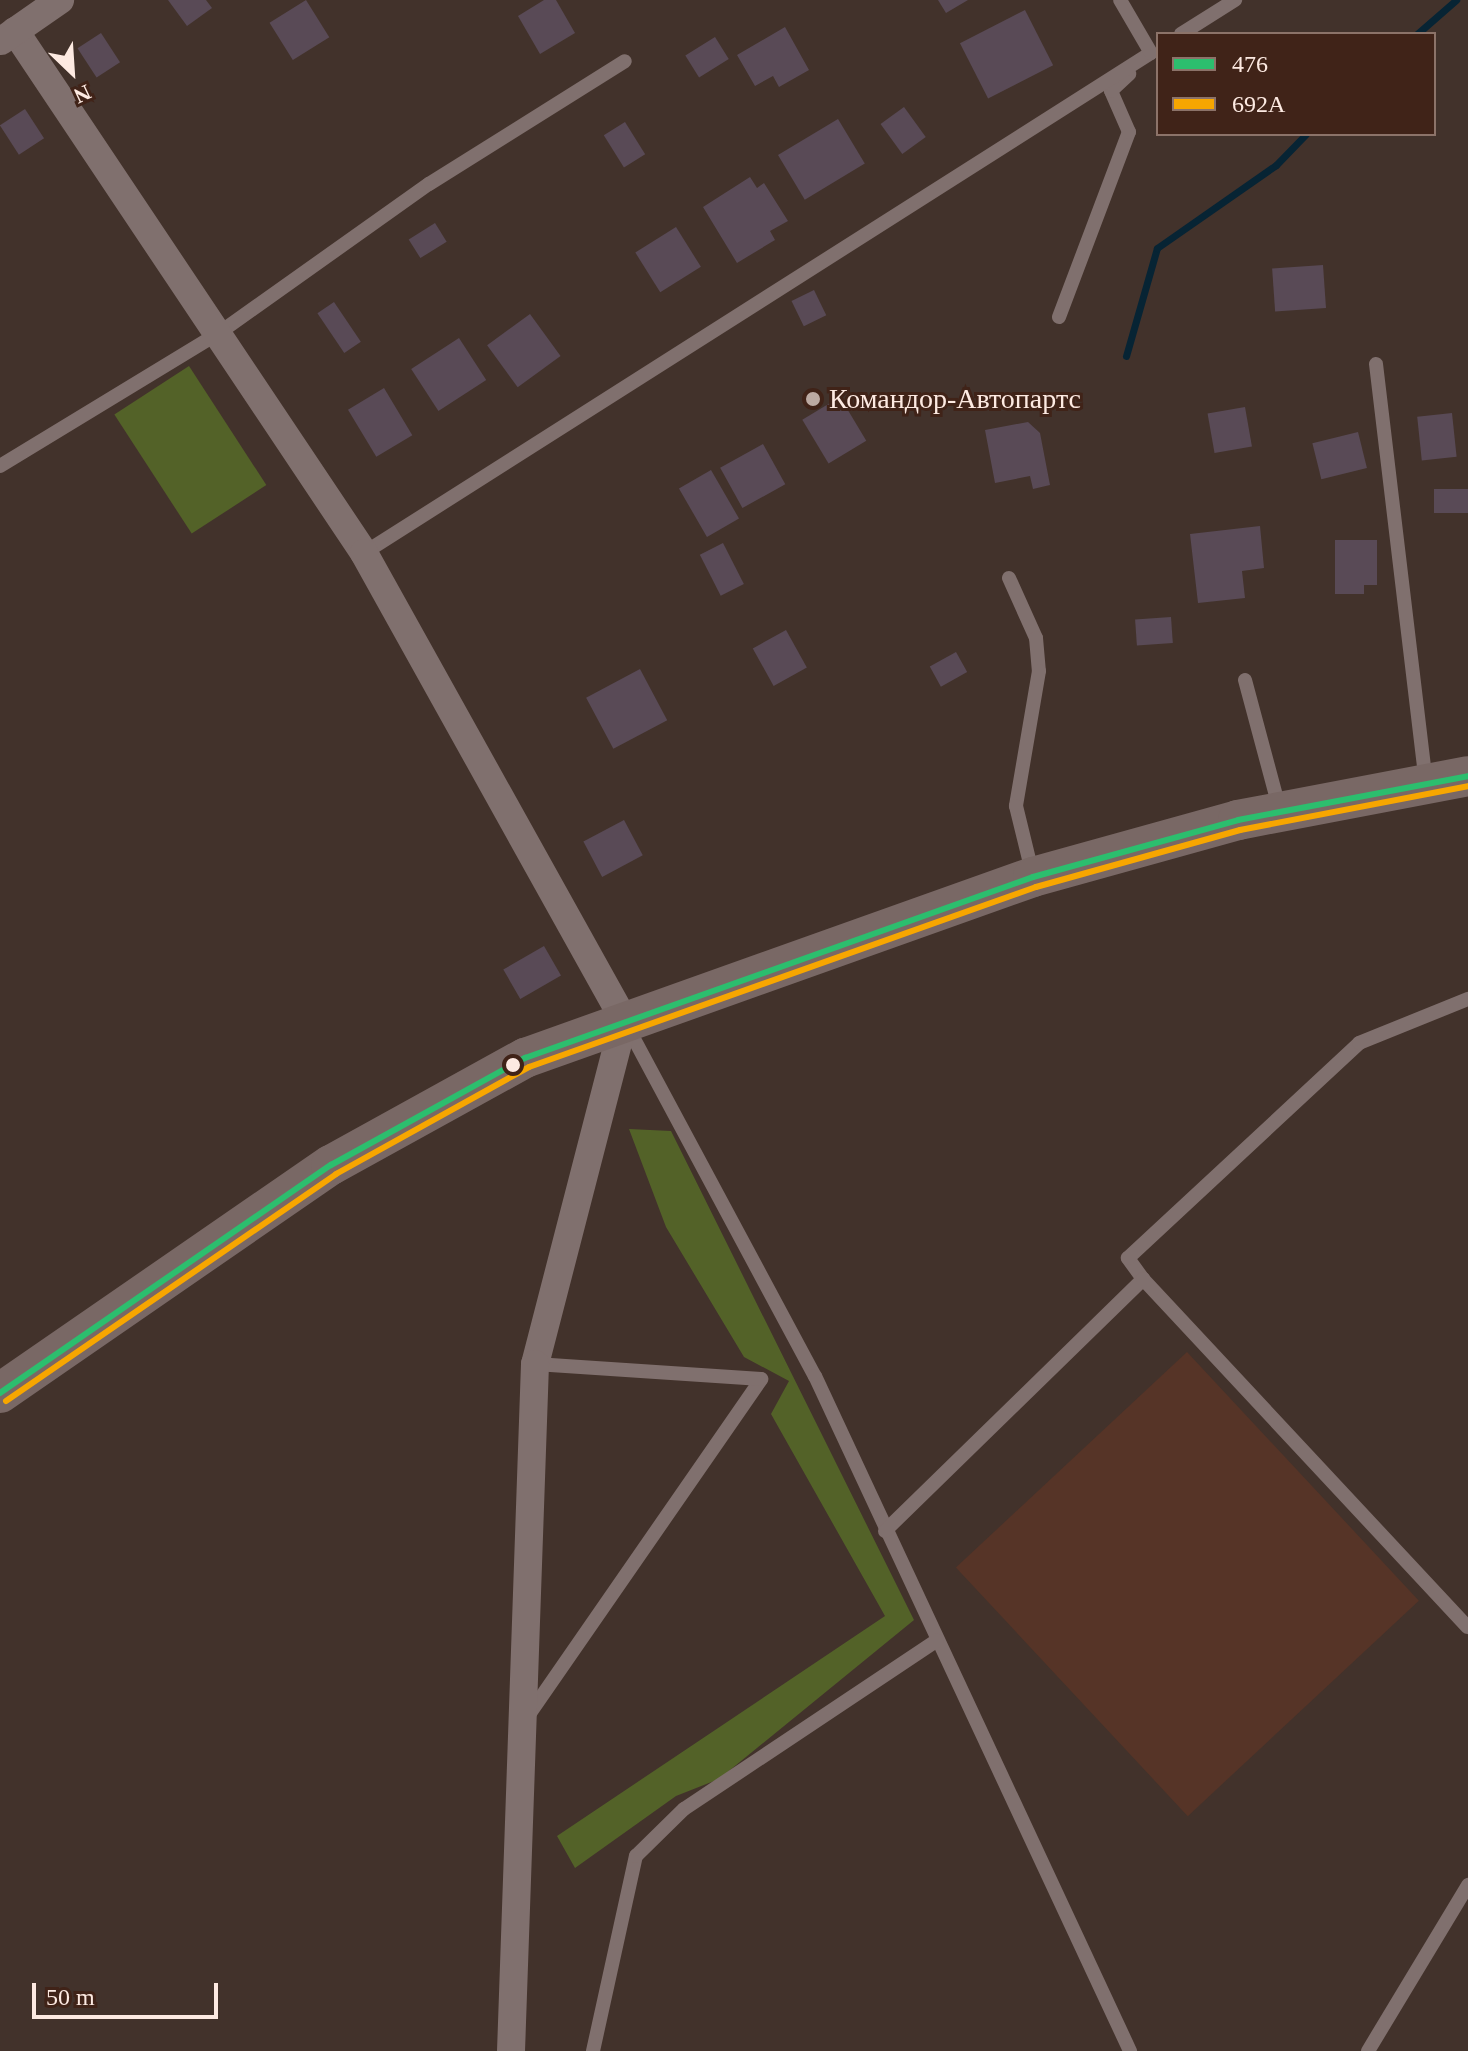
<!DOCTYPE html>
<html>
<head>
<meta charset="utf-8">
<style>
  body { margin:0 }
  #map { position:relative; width:1468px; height:2051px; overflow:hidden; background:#42322b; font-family:"Times New Roman",serif }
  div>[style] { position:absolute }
  .built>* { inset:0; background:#563427; transform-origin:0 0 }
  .green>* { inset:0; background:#536228; transform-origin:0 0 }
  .stream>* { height:7px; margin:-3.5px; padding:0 3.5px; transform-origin:3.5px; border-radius:3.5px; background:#072434 }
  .building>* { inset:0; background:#594a56; transform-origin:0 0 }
  .service>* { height:14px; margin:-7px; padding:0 7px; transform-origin:7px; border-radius:7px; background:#80706e }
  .minor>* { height:28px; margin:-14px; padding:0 14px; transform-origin:14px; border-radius:14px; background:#80706e }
  .secondary>* { height:40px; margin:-20px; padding:0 20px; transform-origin:20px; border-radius:20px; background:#796865 }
  .bus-1>* { height:6px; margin:-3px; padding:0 3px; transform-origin:3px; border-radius:3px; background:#2cbe6e }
  .bus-2>* { height:6px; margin:-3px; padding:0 3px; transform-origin:3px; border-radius:3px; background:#f7a600 }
  .dots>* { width:22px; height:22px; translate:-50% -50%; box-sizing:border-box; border:4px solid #402318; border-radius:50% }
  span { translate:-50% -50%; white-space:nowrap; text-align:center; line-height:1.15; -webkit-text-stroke:6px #402318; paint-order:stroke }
  .poi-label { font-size:28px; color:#fdeae2 }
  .left { translate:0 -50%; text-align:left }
  .legend { position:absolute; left:1156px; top:32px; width:280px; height:104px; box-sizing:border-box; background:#402318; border:2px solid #8c7369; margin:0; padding:10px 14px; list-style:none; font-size:24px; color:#fdeae2 }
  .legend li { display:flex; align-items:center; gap:16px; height:40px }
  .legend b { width:40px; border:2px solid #8c7369 }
  .north { position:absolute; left:32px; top:32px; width:80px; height:80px; -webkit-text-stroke:6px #402318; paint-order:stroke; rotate:155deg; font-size:22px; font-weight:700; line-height:32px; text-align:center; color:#fdeae2 }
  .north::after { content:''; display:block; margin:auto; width:28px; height:36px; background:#fdeae2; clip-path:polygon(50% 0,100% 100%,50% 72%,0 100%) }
  .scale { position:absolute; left:32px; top:1983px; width:186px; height:36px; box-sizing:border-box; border:4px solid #fdeae2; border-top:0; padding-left:10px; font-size:24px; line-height:28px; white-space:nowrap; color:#fdeae2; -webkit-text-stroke:6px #402318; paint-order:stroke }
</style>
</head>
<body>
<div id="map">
  <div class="built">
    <i style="left:1187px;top:1352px;width:340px;height:316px;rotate:47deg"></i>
  </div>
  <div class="green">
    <i style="left:189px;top:366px;width:142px;height:89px;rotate:57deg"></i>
    <i style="clip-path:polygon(629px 1129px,671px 1131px,914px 1620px,719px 1779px,676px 1796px,575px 1868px,557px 1836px,885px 1616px,771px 1414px,789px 1381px,744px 1357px,666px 1227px)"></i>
  </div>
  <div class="stream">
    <i style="left:1417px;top:34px;width:52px;rotate:-41.1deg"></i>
    <i style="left:1126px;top:356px;width:112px;rotate:-74deg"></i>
    <i style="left:1157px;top:248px;width:145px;rotate:-34.9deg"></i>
    <i style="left:1276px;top:165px;width:43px;rotate:-45.9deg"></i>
  </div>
  <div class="building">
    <i style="clip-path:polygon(168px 0,206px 0,212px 8px,187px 26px)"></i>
    <i style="left:306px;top:0;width:44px;height:43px;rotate:58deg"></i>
    <i style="clip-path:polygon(544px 0,556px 0,575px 33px,540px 54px,518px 16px)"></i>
    <i style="clip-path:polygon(938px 0,968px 0,946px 13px)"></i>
    <i style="left:1025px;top:10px;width:62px;height:73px;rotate:63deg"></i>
    <i style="clip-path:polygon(785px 27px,809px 70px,779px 87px,773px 76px,755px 86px,737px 55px)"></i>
    <i style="left:101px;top:33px;width:35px;height:28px;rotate:57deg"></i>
    <i style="left:715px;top:37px;width:26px;height:35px;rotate:58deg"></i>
    <i style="left:904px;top:107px;width:37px;height:29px;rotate:54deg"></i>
    <i style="left:25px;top:109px;width:35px;height:30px;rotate:57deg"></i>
    <i style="left:838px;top:119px;width:52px;height:70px;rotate:59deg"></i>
    <i style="left:625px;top:122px;width:38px;height:25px;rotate:58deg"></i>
    <i style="clip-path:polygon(750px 177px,757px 188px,764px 183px,788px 221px,770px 231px,775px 240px,737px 263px,703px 207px)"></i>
    <i style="left:435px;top:223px;width:22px;height:31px;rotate:58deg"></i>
    <i style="left:676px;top:227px;width:47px;height:48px;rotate:58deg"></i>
    <i style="left:1323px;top:265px;width:43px;height:51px;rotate:86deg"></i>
    <i style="left:814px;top:290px;width:28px;height:25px;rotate:64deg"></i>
    <i style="left:334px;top:302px;width:48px;height:20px;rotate:56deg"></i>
    <i style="left:530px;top:314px;width:52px;height:53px;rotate:54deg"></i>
    <i style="left:459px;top:338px;width:50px;height:57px;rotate:57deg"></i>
    <i style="left:384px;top:388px;width:55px;height:42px;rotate:59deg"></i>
    <i style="left:840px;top:397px;width:51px;height:44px;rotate:59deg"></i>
    <i style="left:1245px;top:407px;width:40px;height:38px;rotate:80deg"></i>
    <i style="left:1452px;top:413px;width:44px;height:35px;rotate:84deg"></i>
    <i style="clip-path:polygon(1028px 422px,1040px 433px,1050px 485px,1033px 489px,1030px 476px,995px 483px,985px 430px)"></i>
    <i style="left:1358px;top:432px;width:37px;height:47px;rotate:76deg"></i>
    <i style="left:763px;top:444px;width:46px;height:49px;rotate:61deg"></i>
    <i style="left:711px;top:470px;width:56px;height:37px;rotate:60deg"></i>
    <i style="left:1468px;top:489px;width:24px;height:34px;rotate:90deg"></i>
    <i style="clip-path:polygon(1260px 526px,1264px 568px,1242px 571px,1245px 598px,1198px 603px,1190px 534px)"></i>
    <i style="clip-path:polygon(1335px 540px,1377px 540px,1377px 585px,1364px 585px,1364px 594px,1335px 594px)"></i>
    <i style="left:723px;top:543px;width:46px;height:26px;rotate:63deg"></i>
    <i style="left:1171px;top:617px;width:26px;height:36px;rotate:86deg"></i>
    <i style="left:786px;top:630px;width:43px;height:38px;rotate:61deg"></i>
    <i style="left:956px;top:652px;width:23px;height:30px;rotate:61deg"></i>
    <i style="left:640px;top:669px;width:58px;height:61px;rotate:62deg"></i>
    <i style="left:624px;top:820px;width:40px;height:46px;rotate:62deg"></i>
    <i style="left:544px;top:946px;width:34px;height:47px;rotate:60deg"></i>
  </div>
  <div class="service">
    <i style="left:1181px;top:34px;width:64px;rotate:-32.2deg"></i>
    <i style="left:1059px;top:317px;width:198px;rotate:-69.3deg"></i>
    <i style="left:1129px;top:132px;width:45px;rotate:-113.7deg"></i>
    <i style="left:1111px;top:91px;width:25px;rotate:-43deg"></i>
    <i style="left:1376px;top:364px;width:420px;rotate:83.2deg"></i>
    <i style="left:0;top:466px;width:256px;rotate:-31.3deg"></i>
    <i style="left:219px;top:333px;width:257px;rotate:-35.4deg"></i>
    <i style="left:429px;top:184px;width:231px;rotate:-32.1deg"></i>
    <i style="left:364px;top:553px;width:932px;rotate:-32.43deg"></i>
    <i style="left:1151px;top:53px;width:61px;rotate:-120.3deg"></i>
    <i style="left:1009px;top:578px;width:66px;rotate:65.8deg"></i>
    <i style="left:1036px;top:638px;width:33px;rotate:85deg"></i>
    <i style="left:1039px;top:671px;width:137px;rotate:99.7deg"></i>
    <i style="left:1016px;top:806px;width:72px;rotate:76.3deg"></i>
    <i style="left:1245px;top:680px;width:136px;rotate:75deg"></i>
    <i style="left:626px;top:1024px;width:400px;rotate:61.8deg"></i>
    <i style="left:815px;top:1376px;width:745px;rotate:64.98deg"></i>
    <i style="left:1143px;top:1279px;width:26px;rotate:-126deg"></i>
    <i style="left:1128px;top:1258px;width:316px;rotate:-42.9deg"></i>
    <i style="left:1359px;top:1043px;width:118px;rotate:-22deg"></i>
    <i style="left:885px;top:1531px;width:361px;rotate:-44.3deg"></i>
    <i style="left:1143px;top:1279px;width:476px;rotate:47deg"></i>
    <i style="left:528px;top:1716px;width:410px;rotate:-55.3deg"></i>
    <i style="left:761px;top:1379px;width:226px;rotate:-176.2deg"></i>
    <i style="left:593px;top:2051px;width:200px;rotate:-77.6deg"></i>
    <i style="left:636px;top:1856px;width:67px;rotate:-44.4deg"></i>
    <i style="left:684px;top:1809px;width:304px;rotate:-33.7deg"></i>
    <i style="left:1368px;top:2051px;width:194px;rotate:-58.9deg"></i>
  </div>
  <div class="minor">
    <i style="left:15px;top:31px;width:628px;rotate:56.23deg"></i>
    <i style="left:364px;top:553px;width:534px;rotate:60.89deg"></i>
    <i style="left:624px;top:1020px;width:355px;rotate:104.5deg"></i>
    <i style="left:535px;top:1364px;width:687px;rotate:92deg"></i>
    <i style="left:1px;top:41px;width:72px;rotate:-34.8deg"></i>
  </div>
  <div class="secondary">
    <i style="left:0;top:1393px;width:402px;rotate:-34.6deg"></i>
    <i style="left:331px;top:1165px;width:222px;rotate:-28.9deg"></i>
    <i style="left:525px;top:1058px;width:539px;rotate:-19.61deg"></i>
    <i style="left:1033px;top:877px;width:213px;rotate:-15.5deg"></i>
    <i style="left:1238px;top:820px;width:234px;rotate:-10.8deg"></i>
  </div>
  <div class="bus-1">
    <i style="left:0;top:1393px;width:402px;rotate:-34.6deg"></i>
    <i style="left:331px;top:1165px;width:222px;rotate:-28.9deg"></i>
    <i style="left:525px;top:1058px;width:539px;rotate:-19.61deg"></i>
    <i style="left:1033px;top:877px;width:213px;rotate:-15.5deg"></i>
    <i style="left:1238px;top:820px;width:234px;rotate:-10.8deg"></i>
  </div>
  <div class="bus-2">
    <i style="left:6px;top:1401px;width:401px;rotate:-34.5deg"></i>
    <i style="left:336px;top:1174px;width:221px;rotate:-29deg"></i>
    <i style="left:529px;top:1067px;width:538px;rotate:-19.55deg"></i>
    <i style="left:1036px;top:887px;width:212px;rotate:-15.6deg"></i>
    <i style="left:1240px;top:830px;width:232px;rotate:-10.9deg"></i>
  </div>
  <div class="dots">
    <i style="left:813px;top:399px;background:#bcaaa2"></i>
    <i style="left:513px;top:1065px;background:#fdeae2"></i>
  </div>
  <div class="poi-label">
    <span class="left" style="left:829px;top:399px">Командор-Автопартс</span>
  </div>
  <ul class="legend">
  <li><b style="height:10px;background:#2cbe6e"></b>476</li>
  <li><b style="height:10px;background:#f7a600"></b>692А</li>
  </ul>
  <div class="north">N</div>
  <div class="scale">50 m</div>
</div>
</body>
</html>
